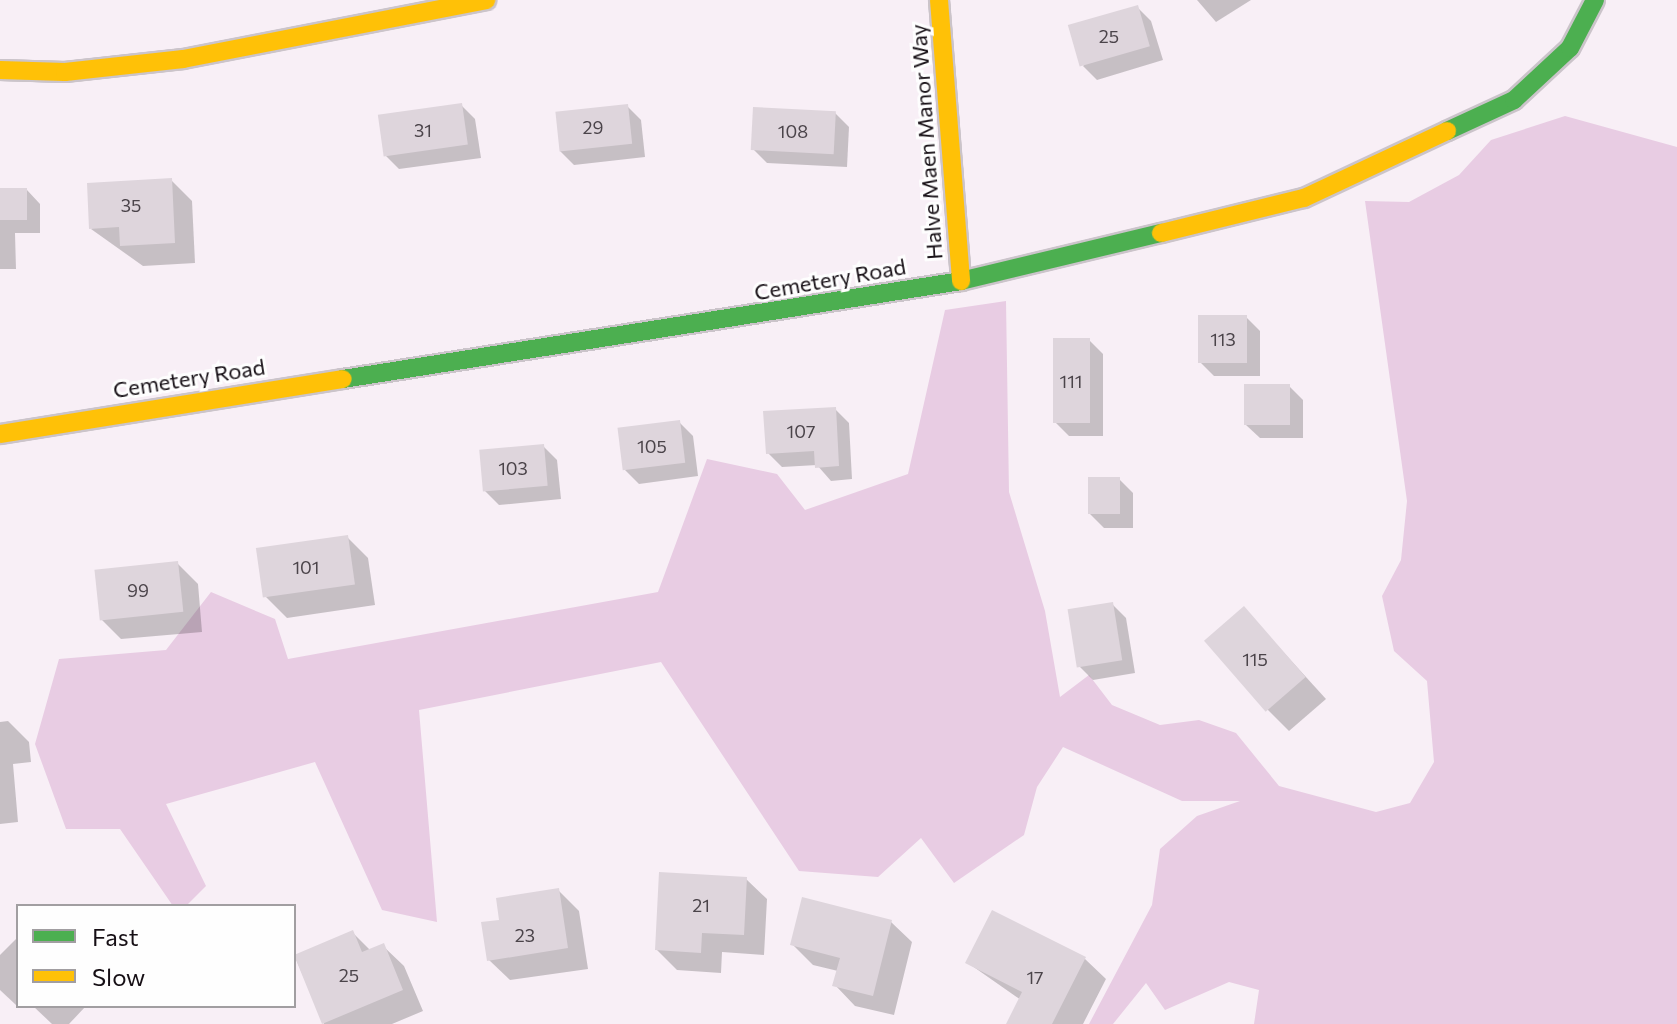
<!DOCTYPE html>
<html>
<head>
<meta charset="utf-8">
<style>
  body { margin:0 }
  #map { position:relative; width:1677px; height:1024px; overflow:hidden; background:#f8eff6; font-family:Commissioner,sans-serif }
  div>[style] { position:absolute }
  .green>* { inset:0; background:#e8cce3 }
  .shadow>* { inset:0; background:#0003 }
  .building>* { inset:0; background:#ded5dc; transform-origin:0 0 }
  .roads { filter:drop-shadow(2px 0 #cbc4ca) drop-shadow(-2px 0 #cbc4ca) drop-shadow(0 2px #cbc4ca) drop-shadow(0 -2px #cbc4ca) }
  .fast>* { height:18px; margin:-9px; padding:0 9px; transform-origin:9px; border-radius:9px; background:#4caf50 }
  .slow>* { height:18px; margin:-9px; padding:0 9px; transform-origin:9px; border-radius:9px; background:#ffc107 }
  span { translate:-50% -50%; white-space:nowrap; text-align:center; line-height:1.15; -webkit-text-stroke:6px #fefefe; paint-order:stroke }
  .number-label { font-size:18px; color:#4b444a }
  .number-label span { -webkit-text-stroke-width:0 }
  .street-label { font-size:22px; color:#160f15 }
  .legend { position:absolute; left:16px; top:904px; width:280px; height:104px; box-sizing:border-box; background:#fefefe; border:2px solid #a19ea1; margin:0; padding:10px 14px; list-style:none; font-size:24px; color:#160f15 }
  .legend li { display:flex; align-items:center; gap:16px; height:40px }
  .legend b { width:40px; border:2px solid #a19ea1 }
</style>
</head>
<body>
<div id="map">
  <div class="green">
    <i style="clip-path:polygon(1565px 116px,1677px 147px,1677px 1024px,1254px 1024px,1259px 990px,1229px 982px,1165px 1010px,1146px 983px,1113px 1024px,1089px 1024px,1152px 905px,1160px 849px,1197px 816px,1240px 801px,1182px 801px,1063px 747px,1037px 787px,1024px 835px,954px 883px,921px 838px,878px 877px,799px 871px,661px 662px,419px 710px,437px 922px,382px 910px,315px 762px,166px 804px,206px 886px,186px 906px,173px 906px,120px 829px,66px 829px,35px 744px,59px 659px,166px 650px,211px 592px,275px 619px,288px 659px,658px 592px,707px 459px,777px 474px,805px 510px,908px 474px,945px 310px,1006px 301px,1009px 492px,1045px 611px,1060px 697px,1089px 675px,1112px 705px,1160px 725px,1199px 720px,1236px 733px,1279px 786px,1376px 812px,1410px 803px,1434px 762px,1427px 681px,1394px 651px,1382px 596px,1401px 560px,1407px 501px,1365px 201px,1409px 202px,1459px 175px,1491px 140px)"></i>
  </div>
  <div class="shadow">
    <i style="clip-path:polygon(1197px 0,1251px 0,1216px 22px)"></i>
    <i style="clip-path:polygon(1137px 7px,1151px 21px,1163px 60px,1097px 80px,1083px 66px)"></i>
    <i style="clip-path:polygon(461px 105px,475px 119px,481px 158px,399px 169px,385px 155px)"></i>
    <i style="clip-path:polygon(627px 106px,641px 120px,645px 157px,574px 165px,560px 151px)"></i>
    <i style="clip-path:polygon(835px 113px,849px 127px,847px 167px,767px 163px,753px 149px)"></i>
    <i style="clip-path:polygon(171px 180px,192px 201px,195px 263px,143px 266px,91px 229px)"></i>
    <i style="clip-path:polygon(0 190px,27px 190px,40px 204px,40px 233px,15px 233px,16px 269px,0 269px)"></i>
    <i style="clip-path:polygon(1246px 317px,1260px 331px,1260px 376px,1214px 376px,1200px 362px)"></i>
    <i style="clip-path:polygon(1089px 340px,1103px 354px,1103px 436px,1069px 436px,1055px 422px)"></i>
    <i style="clip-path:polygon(1289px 386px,1303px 400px,1303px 438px,1260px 438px,1246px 425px)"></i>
    <i style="clip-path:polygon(835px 409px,849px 423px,852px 479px,831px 481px,817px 465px,782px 467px,768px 453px)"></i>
    <i style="clip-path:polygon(679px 422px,693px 436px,698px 476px,639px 484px,625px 470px)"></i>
    <i style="clip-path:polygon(543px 446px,557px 460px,561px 499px,499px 505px,485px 491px)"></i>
    <i style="clip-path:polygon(1119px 479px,1133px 493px,1133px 528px,1104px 528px,1090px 514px)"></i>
    <i style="clip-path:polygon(347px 537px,368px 558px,375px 605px,287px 618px,266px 597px)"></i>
    <i style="clip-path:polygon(177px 563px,198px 584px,202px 632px,121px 639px,100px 618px)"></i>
    <i style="clip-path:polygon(1112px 604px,1126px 618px,1135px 673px,1093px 680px,1079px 666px)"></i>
    <i style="clip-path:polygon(1244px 609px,1326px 699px,1289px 731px,1268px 710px)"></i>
    <i style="clip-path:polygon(8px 721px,29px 742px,31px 762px,13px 764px,18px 822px,0 824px,0 722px)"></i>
    <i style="clip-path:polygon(746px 879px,767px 899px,764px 955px,722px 952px,721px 973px,677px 970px,657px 950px)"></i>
    <i style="clip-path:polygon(558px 890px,579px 911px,588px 969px,510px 980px,489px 960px,501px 922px)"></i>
    <i style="clip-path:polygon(891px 922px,912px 942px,894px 1015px,855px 1006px,835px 985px,838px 971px,813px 965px,792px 944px)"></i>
    <i style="clip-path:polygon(352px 932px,371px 951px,383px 946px,404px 966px,423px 1011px,392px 1024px,324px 1024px,295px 957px)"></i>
    <i style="clip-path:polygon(17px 938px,18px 1003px,16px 1005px,0 990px,0 955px)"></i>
    <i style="clip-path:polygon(1085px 959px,1106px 979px,1083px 1024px,1008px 1024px,1021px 1000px,968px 963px)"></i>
    <i style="clip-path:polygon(33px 1006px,86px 1006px,69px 1024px,52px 1024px)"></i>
  </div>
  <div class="building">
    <i style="left:1138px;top:5px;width:43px;height:73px;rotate:74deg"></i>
    <i style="left:462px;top:103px;width:42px;height:85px;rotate:82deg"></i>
    <i style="left:628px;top:104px;width:40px;height:73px;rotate:84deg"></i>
    <i style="left:753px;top:107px;width:83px;height:43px;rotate:3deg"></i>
    <i style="clip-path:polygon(172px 178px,175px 243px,120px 246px,119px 227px,89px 229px,87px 183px)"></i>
    <i style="left:0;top:188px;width:27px;height:32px"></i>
    <i style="left:1198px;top:315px;width:49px;height:48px"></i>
    <i style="left:1053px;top:338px;width:37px;height:85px"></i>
    <i style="left:1244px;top:384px;width:46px;height:41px"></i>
    <i style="clip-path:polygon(836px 407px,839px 466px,815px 468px,814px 451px,766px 454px,763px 411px)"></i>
    <i style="left:680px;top:420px;width:43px;height:63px;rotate:83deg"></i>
    <i style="left:544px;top:444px;width:42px;height:65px;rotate:85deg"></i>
    <i style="left:1088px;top:477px;width:32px;height:37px"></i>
    <i style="left:348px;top:535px;width:50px;height:93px;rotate:82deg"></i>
    <i style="left:178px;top:561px;width:51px;height:84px;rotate:84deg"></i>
    <i style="left:1113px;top:602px;width:59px;height:46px;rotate:81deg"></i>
    <i style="left:1244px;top:606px;width:94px;height:53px;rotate:49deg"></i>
    <i style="clip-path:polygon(659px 872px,747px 877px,744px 935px,702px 933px,701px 953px,655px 950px)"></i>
    <i style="clip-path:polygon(559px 888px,568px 948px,487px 961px,481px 922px,499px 920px,496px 898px)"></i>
    <i style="clip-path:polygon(802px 897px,892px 920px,873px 996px,832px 986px,840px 958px,790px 945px)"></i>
    <i style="clip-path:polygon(992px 910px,1086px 957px,1052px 1024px,1006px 1024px,1022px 992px,965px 963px)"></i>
    <i style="clip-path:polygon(353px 930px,362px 952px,384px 943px,403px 990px,322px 1024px,294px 955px)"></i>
  </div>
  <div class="roads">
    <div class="fast">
      <i style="left:1447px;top:131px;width:74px;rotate:-24.8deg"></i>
      <i style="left:1514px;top:100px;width:76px;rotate:-42.9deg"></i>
      <i style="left:1570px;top:48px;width:54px;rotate:-62.5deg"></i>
      <i style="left:343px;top:379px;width:626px;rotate:-9.01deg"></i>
      <i style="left:961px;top:281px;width:206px;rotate:-13.5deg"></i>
    </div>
    <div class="slow">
      <i style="left:939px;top:0;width:282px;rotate:85.5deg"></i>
      <i style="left:0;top:70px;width:65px;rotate:1.8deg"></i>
      <i style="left:65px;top:72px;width:119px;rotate:-6.3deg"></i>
      <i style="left:183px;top:59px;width:309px;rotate:-11deg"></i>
      <i style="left:1161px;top:233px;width:147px;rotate:-13.8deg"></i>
      <i style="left:1304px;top:198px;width:158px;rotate:-25.1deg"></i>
      <i style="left:0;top:434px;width:347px;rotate:-9.1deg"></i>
    </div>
  </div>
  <div class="number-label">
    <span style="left:1109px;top:36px">25</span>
    <span style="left:593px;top:127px">29</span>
    <span style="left:423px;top:130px">31</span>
    <span style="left:793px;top:131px">108</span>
    <span style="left:131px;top:205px">35</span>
    <span style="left:1223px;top:339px">113</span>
    <span style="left:1071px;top:381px">111</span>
    <span style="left:801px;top:431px">107</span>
    <span style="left:652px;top:446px">105</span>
    <span style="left:513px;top:468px">103</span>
    <span style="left:306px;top:567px">101</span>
    <span style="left:138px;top:590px">99</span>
    <span style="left:1255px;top:659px">115</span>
    <span style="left:701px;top:905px">21</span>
    <span style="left:525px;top:935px">23</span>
    <span style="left:349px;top:975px">25</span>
    <span style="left:1035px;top:977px">17</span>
  </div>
  <div class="street-label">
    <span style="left:926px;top:142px;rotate:-94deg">Halve Maen Manor Way</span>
    <span style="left:830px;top:279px;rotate:-10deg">Cemetery Road</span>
    <span style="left:189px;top:378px;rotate:-9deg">Cemetery Road</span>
  </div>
  <ul class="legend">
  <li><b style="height:10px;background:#4caf50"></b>Fast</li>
  <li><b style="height:10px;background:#ffc107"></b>Slow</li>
  </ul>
</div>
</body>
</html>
